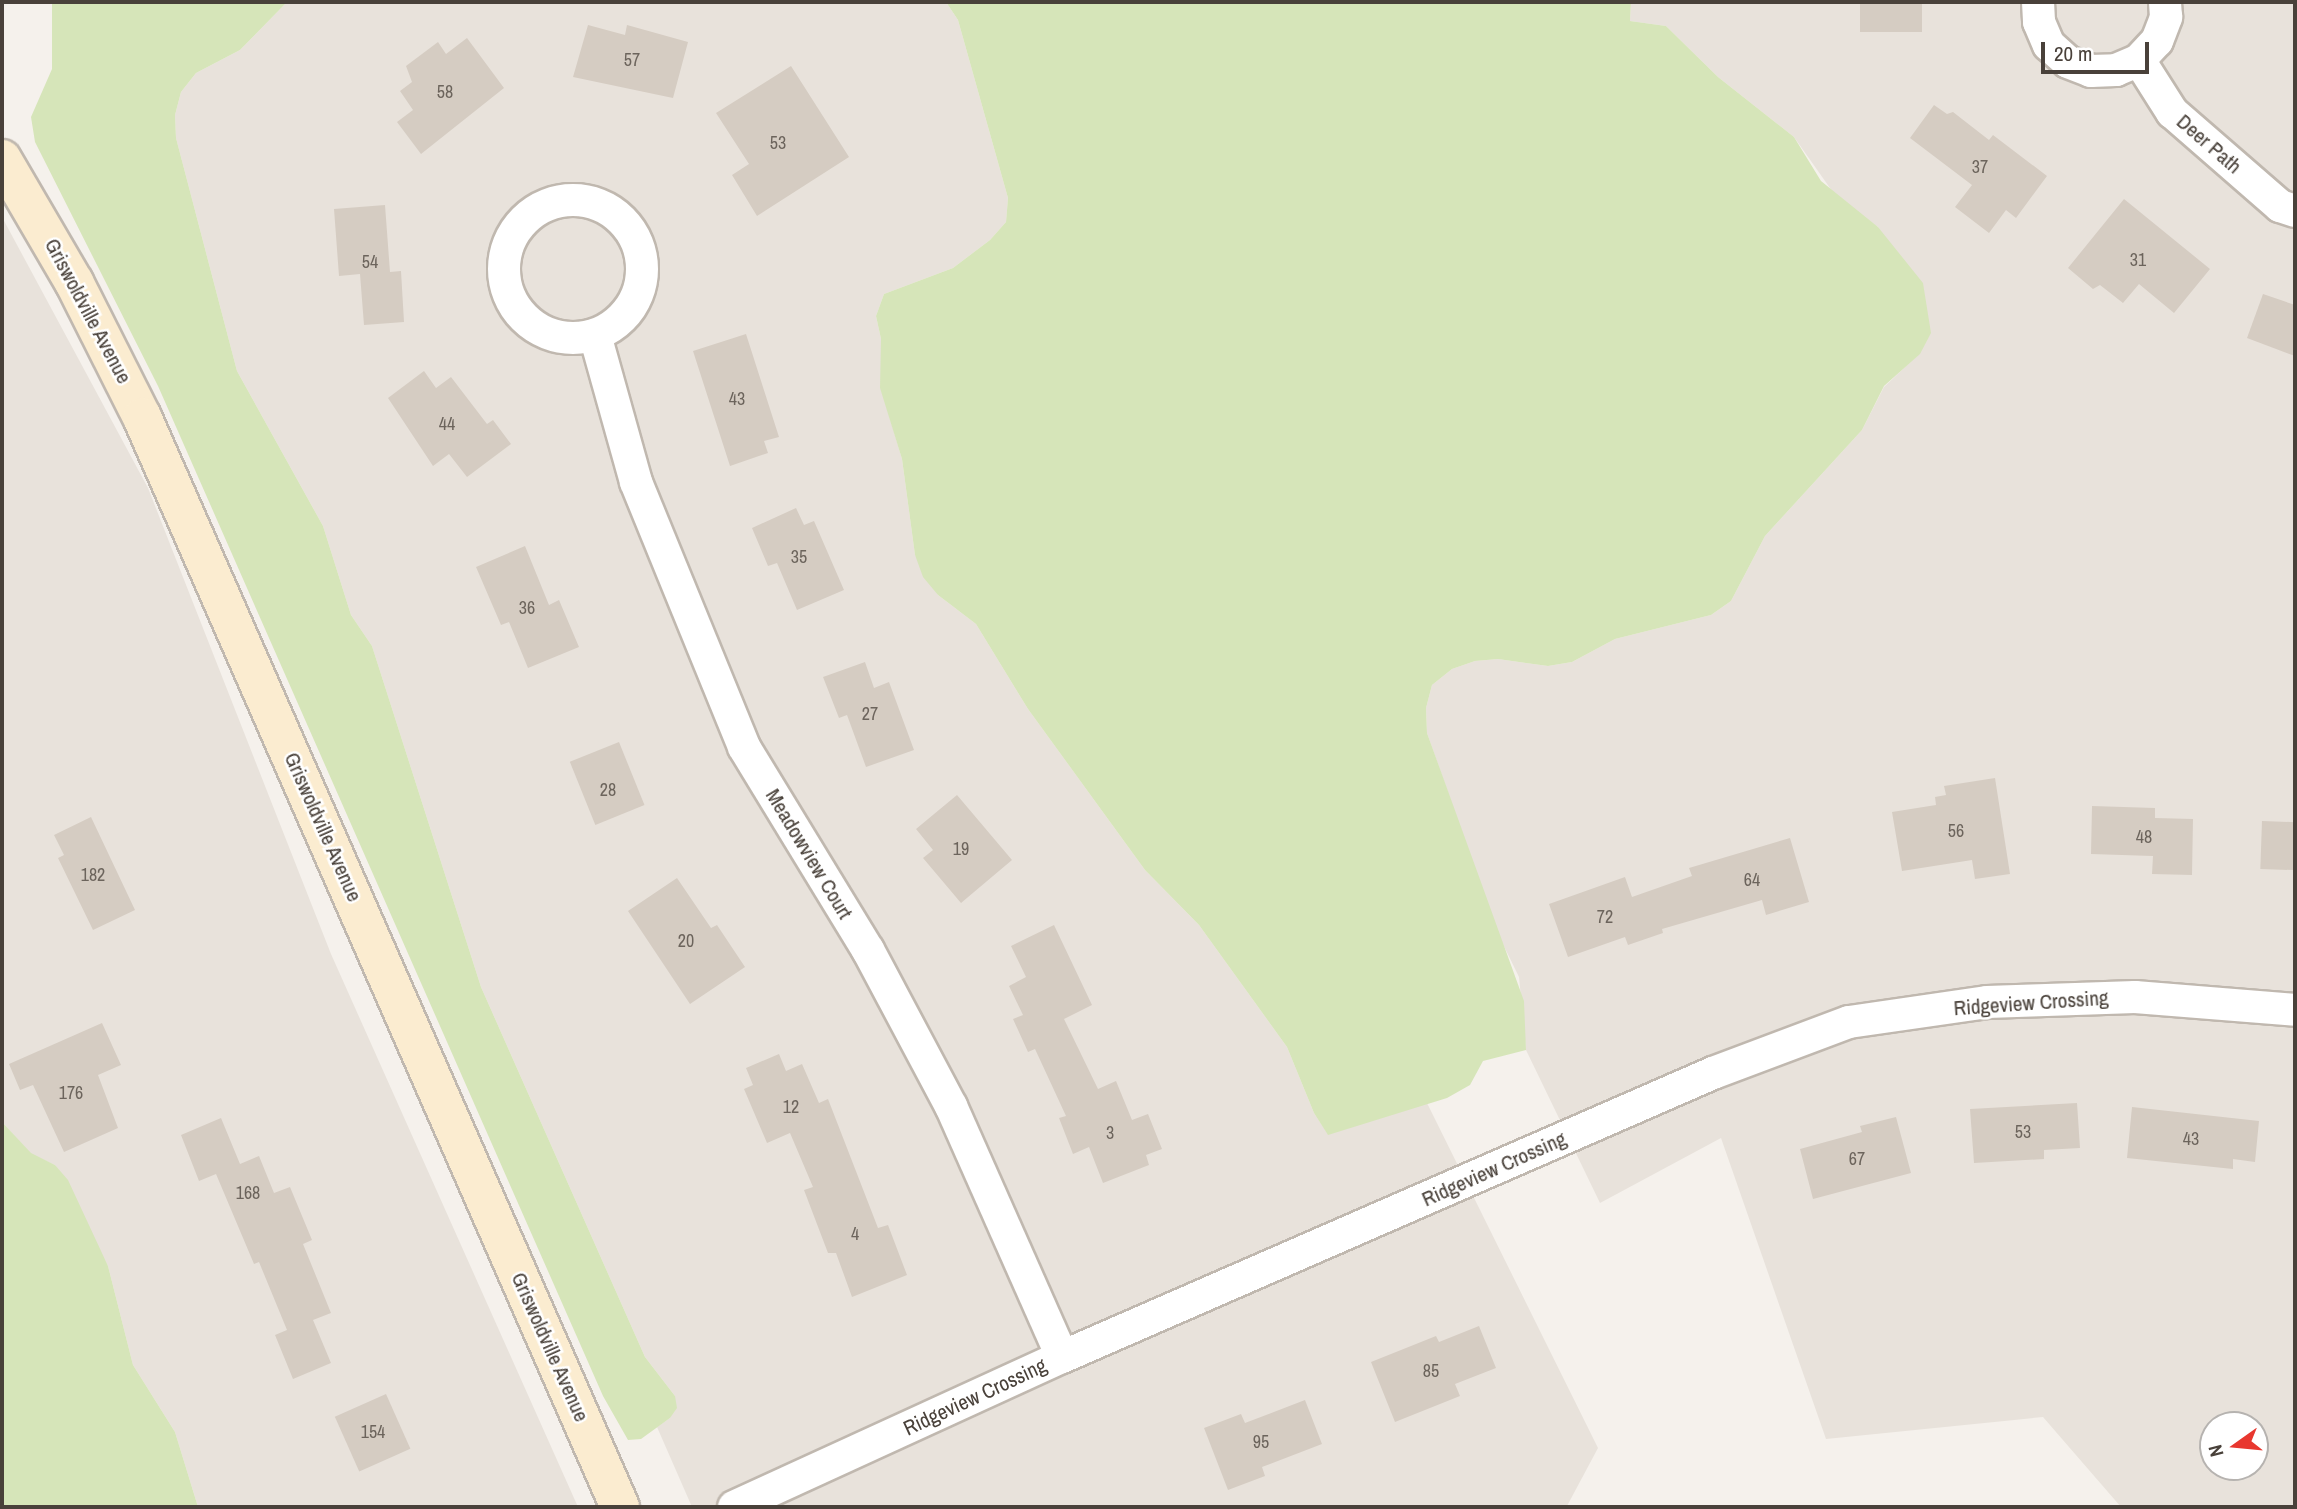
<!DOCTYPE html>
<html>
<head>
<meta charset="utf-8">
<style>
  body { margin:0 }
  #map { position:relative; width:2297px; height:1509px; overflow:hidden; background:#f5f1ec; font-family:"Archivo Narrow",sans-serif }
  div>[style] { position:absolute }
  .residential>* { inset:0; background:#e8e2db }
  .green>* { inset:0; background:#d6e5b9 }
  .building>* { inset:0; background:#d5ccc2; transform-origin:0 0 }
  .roads { filter:drop-shadow(2px 0 #c0b8af) drop-shadow(-2px 0 #c0b8af) drop-shadow(0 2px #c0b8af) drop-shadow(0 -2px #c0b8af) }
  .street>* { height:32px; margin:-16px; padding:0 16px; transform-origin:16px; border-radius:16px; background:#fff }
  .street>.ring { margin:-16px; padding:0; box-sizing:content-box; background:none; border:32px solid #fff; border-radius:50% }
  .secondary>* { height:38px; margin:-19px; padding:0 19px; transform-origin:19px; border-radius:19px; background:#fbecd0 }
  span { translate:-50% -50%; white-space:nowrap; text-align:center; line-height:1.15; -webkit-text-stroke:5px #fff; paint-order:stroke }
  .number-label { font-size:18px; color:#6c645c }
  .number-label span { -webkit-text-stroke-width:0 }
  .street-label { font-size:21px; color:#49413a }
  .frame { position:absolute; inset:0; border:4px solid #49413a; pointer-events:none }
  .north { position:absolute; left:2199px; top:1411px; width:70px; height:70px; box-sizing:border-box; background:#fff; border:2px solid #b6b3b0; border-radius:50%; rotate:255deg; font-size:19px; font-weight:700; line-height:28px; text-align:center; color:#49413a }
  .north::after { content:''; display:block; margin:auto; width:24px; height:32px; background:#e8372f; clip-path:polygon(50% 0,100% 100%,50% 72%,0 100%) }
  .scale { position:absolute; left:2041px; top:42px; width:108px; height:32px; box-sizing:border-box; border:4px solid #49413a; border-top:0; padding-left:9px; font-size:21px; line-height:24px; white-space:nowrap; color:#49413a; -webkit-text-stroke:5px #fff; paint-order:stroke }
</style>
</head>
<body>
<div id="map">
  <div class="residential">
    <i style="clip-path:polygon(287px 2px,946px 2px,958px 20px,1008px 198px,1006px 222px,990px 240px,953px 268px,884px 294px,876px 316px,881px 339px,881px 388px,902px 459px,915px 555px,938px 595px,976px 624px,1028px 709px,1145px 870px,1199px 925px,1287px 1047px,1314px 1113px,1328px 1134px,1427px 1103px,1598px 1448px,1567px 1506px,692px 1507px,657px 1427px,670px 1418px,675px 1396px,645px 1357px,481px 987px,372px 646px,351px 615px,323px 526px,237px 371px,176px 138px,175px 115px,181px 92px,196px 73px,240px 50px)"></i>
    <i style="clip-path:polygon(evenodd,1631px 2px,2295px 2px,2295px 1507px,2121px 1507px,2043px 1417px,1826px 1439px,1721px 1138px,1600px 1203px,1526px 1050px,1519px 977px,1498px 934px,1427px 733px,1426px 708px,1432px 685px,1452px 669px,1475px 661px,1498px 659px,1548px 666px,1572px 662px,1615px 639px,1711px 615px,1731px 601px,1765px 536px,1862px 430px,1884px 387px,1919px 354px,1878px 227px,1837px 198px,1794px 137px,1718px 77px,1666px 26px,1630px 21px,1631px 2px,2213px 1425px,2255px 1425px,2255px 1467px,2213px 1467px,2213px 1425px)"></i>
    <i style="clip-path:polygon(2px 217px,148px 488px,331px 954px,578px 1507px,198px 1507px,175px 1432px,133px 1365px,108px 1266px,55px 1165px,31px 1154px,2px 1122px)"></i>
  </div>
  <div class="green">
    <i style="clip-path:polygon(52px 2px,287px 2px,240px 50px,196px 73px,181px 92px,175px 115px,176px 138px,237px 371px,323px 526px,351px 615px,372px 646px,481px 987px,645px 1357px,675px 1396px,677px 1408px,670px 1418px,641px 1439px,628px 1440px,603px 1396px,158px 386px,35px 142px,31px 117px,52px 69px)"></i>
    <i style="clip-path:polygon(946px 2px,1631px 2px,1630px 21px,1666px 26px,1718px 77px,1794px 137px,1821px 181px,1878px 227px,1923px 283px,1931px 333px,1920px 354px,1884px 386px,1862px 430px,1765px 536px,1731px 601px,1711px 615px,1615px 639px,1572px 662px,1548px 666px,1498px 659px,1475px 661px,1452px 669px,1432px 685px,1426px 708px,1427px 733px,1524px 1001px,1526px 1050px,1483px 1061px,1470px 1085px,1447px 1098px,1328px 1135px,1314px 1113px,1287px 1047px,1199px 925px,1145px 870px,1028px 709px,976px 624px,938px 595px,923px 577px,915px 555px,902px 459px,880px 388px,881px 339px,876px 316px,884px 294px,953px 268px,990px 240px,1006px 222px,1008px 198px,958px 20px)"></i>
    <i style="clip-path:polygon(2px 1122px,31px 1153px,55px 1165px,68px 1180px,108px 1266px,133px 1365px,175px 1432px,198px 1507px,2px 1507px)"></i>
  </div>
  <div class="building">
    <i style="left:1860px;top:2px;width:62px;height:30px"></i>
    <i style="clip-path:polygon(588px 25px,625px 35px,627px 25px,688px 42px,673px 98px,573px 77px)"></i>
    <i style="clip-path:polygon(467px 38px,504px 88px,421px 154px,397px 122px,413px 110px,400px 91px,412px 82px,406px 66px,438px 42px,446px 54px)"></i>
    <i style="clip-path:polygon(791px 66px,849px 157px,757px 216px,732px 175px,749px 164px,716px 113px)"></i>
    <i style="clip-path:polygon(1934px 105px,1947px 114px,1953px 112px,1989px 140px,1993px 135px,2047px 176px,2016px 218px,2006px 210px,1989px 233px,1955px 207px,1972px 185px,1910px 138px)"></i>
    <i style="clip-path:polygon(2124px 199px,2210px 269px,2174px 313px,2139px 284px,2123px 303px,2100px 285px,2093px 289px,2068px 268px)"></i>
    <i style="clip-path:polygon(385px 205px,390px 272px,401px 271px,404px 322px,364px 325px,360px 274px,339px 276px,334px 209px)"></i>
    <i style="clip-path:polygon(2263px 294px,2295px 305px,2295px 356px,2247px 338px)"></i>
    <i style="clip-path:polygon(746px 334px,779px 437px,764px 441px,768px 453px,730px 466px,693px 351px)"></i>
    <i style="clip-path:polygon(424px 371px,436px 388px,451px 377px,487px 424px,493px 420px,511px 444px,467px 477px,449px 454px,433px 466px,388px 398px)"></i>
    <i style="clip-path:polygon(796px 508px,804px 525px,814px 521px,844px 590px,797px 610px,777px 563px,768px 566px,752px 528px)"></i>
    <i style="clip-path:polygon(525px 546px,549px 605px,559px 600px,579px 647px,528px 668px,509px 622px,501px 625px,476px 567px)"></i>
    <i style="clip-path:polygon(865px 662px,874px 688px,889px 682px,914px 750px,866px 767px,847px 715px,839px 718px,823px 677px)"></i>
    <i style="left:619px;top:742px;width:68px;height:53px;rotate:68deg"></i>
    <i style="clip-path:polygon(1995px 778px,2010px 874px,1975px 879px,1972px 860px,1902px 871px,1892px 812px,1936px 805px,1935px 797px,1946px 795px,1944px 786px)"></i>
    <i style="clip-path:polygon(957px 795px,1012px 860px,961px 903px,923px 858px,933px 850px,916px 829px)"></i>
    <i style="clip-path:polygon(2092px 806px,2155px 808px,2155px 818px,2193px 819px,2192px 875px,2152px 874px,2153px 856px,2091px 854px)"></i>
    <i style="clip-path:polygon(91px 817px,135px 910px,93px 930px,58px 858px,64px 855px,54px 835px)"></i>
    <i style="left:2262px;top:821px;width:33px;height:48px;rotate:2deg"></i>
    <i style="clip-path:polygon(1790px 838px,1809px 902px,1766px 915px,1762px 900px,1662px 929px,1663px 933px,1628px 945px,1625px 937px,1568px 957px,1549px 904px,1625px 877px,1632px 897px,1692px 876px,1689px 868px)"></i>
    <i style="clip-path:polygon(677px 878px,711px 928px,717px 925px,745px 967px,690px 1004px,628px 911px)"></i>
    <i style="clip-path:polygon(1054px 925px,1092px 1005px,1064px 1019px,1098px 1089px,1116px 1081px,1132px 1120px,1148px 1114px,1162px 1149px,1146px 1155px,1149px 1165px,1103px 1183px,1089px 1147px,1073px 1154px,1059px 1118px,1066px 1116px,1035px 1049px,1028px 1052px,1013px 1019px,1023px 1015px,1009px 986px,1026px 977px,1011px 946px)"></i>
    <i style="clip-path:polygon(102px 1023px,121px 1065px,98px 1075px,118px 1128px,64px 1152px,33px 1085px,20px 1090px,9px 1064px)"></i>
    <i style="clip-path:polygon(779px 1054px,786px 1071px,802px 1064px,819px 1103px,828px 1099px,878px 1228px,888px 1225px,907px 1275px,852px 1297px,836px 1253px,828px 1253px,804px 1190px,813px 1187px,790px 1133px,767px 1143px,744px 1089px,753px 1085px,746px 1068px)"></i>
    <i style="clip-path:polygon(2077px 1103px,2080px 1148px,2044px 1150px,2044px 1159px,1974px 1163px,1970px 1109px)"></i>
    <i style="clip-path:polygon(2132px 1107px,2259px 1121px,2255px 1162px,2233px 1159px,2233px 1169px,2127px 1158px)"></i>
    <i style="clip-path:polygon(1896px 1117px,1911px 1173px,1813px 1199px,1800px 1149px,1862px 1132px,1860px 1126px)"></i>
    <i style="clip-path:polygon(221px 1118px,240px 1164px,259px 1156px,274px 1193px,290px 1187px,312px 1240px,303px 1244px,331px 1313px,313px 1320px,331px 1363px,293px 1379px,275px 1335px,287px 1330px,259px 1262px,254px 1264px,216px 1174px,199px 1181px,181px 1135px)"></i>
    <i style="clip-path:polygon(1479px 1326px,1496px 1368px,1455px 1384px,1460px 1396px,1395px 1422px,1371px 1362px,1436px 1336px,1439px 1342px)"></i>
    <i style="left:386px;top:1394px;width:60px;height:56px;rotate:66deg"></i>
    <i style="clip-path:polygon(1305px 1400px,1322px 1444px,1262px 1467px,1265px 1476px,1228px 1490px,1204px 1428px,1241px 1414px,1245px 1423px)"></i>
  </div>
  <div class="roads">
    <div class="street">
      <i style="left:2038px;top:2px;width:20px;rotate:87deg"></i>
      <i style="left:2039px;top:22px;width:25px;rotate:67deg"></i>
      <i style="left:2049px;top:45px;width:25px;rotate:42deg"></i>
      <i style="left:2068px;top:62px;width:25px;rotate:21deg"></i>
      <i style="left:2091px;top:71px;width:25px;rotate:-2deg"></i>
      <i style="left:2116px;top:70px;width:25px;rotate:-23deg"></i>
      <i style="left:2139px;top:60px;width:26px;rotate:-47deg"></i>
      <i style="left:2157px;top:41px;width:26px;rotate:-69deg"></i>
      <i style="left:2166px;top:17px;width:15px;rotate:-94deg"></i>
      <i style="left:2139px;top:60px;width:62px;rotate:57.6deg"></i>
      <i style="left:2172px;top:112px;width:143px;rotate:41deg"></i>
      <i style="left:2280px;top:206px;width:16px;rotate:18deg"></i>
      <i class="ring" style="left:504px;top:200px;width:106px;height:106px"></i>
      <i style="left:595px;top:335px;width:153px;rotate:74.4deg"></i>
      <i style="left:636px;top:482px;width:286px;rotate:67.8deg"></i>
      <i style="left:744px;top:747px;width:238px;rotate:58.6deg"></i>
      <i style="left:868px;top:950px;width:177px;rotate:62deg"></i>
      <i style="left:951px;top:1106px;width:274px;rotate:66.1deg"></i>
      <i style="left:734px;top:1507px;width:361px;rotate:-24.6deg"></i>
      <i style="left:1062px;top:1357px;width:710px;rotate:-23.57deg"></i>
      <i style="left:1713px;top:1073px;width:145px;rotate:-20.6deg"></i>
      <i style="left:1849px;top:1022px;width:139px;rotate:-8.2deg"></i>
      <i style="left:1987px;top:1002px;width:148px;rotate:-1.9deg"></i>
      <i style="left:2135px;top:997px;width:161px;rotate:4.6deg"></i>
    </div>
    <div class="secondary">
      <i style="left:2px;top:159px;width:143px;rotate:59.7deg"></i>
      <i style="left:74px;top:282px;width:151px;rotate:63.3deg"></i>
      <i style="left:142px;top:417px;width:1190px;rotate:66.32deg"></i>
    </div>
  </div>
  <div class="number-label">
    <span style="left:632px;top:60px">57</span>
    <span style="left:445px;top:92px">58</span>
    <span style="left:778px;top:143px">53</span>
    <span style="left:1980px;top:167px">37</span>
    <span style="left:2138px;top:260px">31</span>
    <span style="left:370px;top:262px">54</span>
    <span style="left:737px;top:399px">43</span>
    <span style="left:447px;top:424px">44</span>
    <span style="left:799px;top:557px">35</span>
    <span style="left:527px;top:608px">36</span>
    <span style="left:870px;top:714px">27</span>
    <span style="left:608px;top:790px">28</span>
    <span style="left:1956px;top:831px">56</span>
    <span style="left:2144px;top:837px">48</span>
    <span style="left:961px;top:849px">19</span>
    <span style="left:93px;top:875px">182</span>
    <span style="left:1752px;top:880px">64</span>
    <span style="left:1605px;top:917px">72</span>
    <span style="left:686px;top:941px">20</span>
    <span style="left:71px;top:1093px">176</span>
    <span style="left:791px;top:1107px">12</span>
    <span style="left:2023px;top:1132px">53</span>
    <span style="left:1110px;top:1133px">3</span>
    <span style="left:2191px;top:1139px">43</span>
    <span style="left:1857px;top:1159px">67</span>
    <span style="left:248px;top:1193px">168</span>
    <span style="left:855px;top:1234px">4</span>
    <span style="left:1431px;top:1371px">85</span>
    <span style="left:373px;top:1432px">154</span>
    <span style="left:1261px;top:1442px">95</span>
  </div>
  <div class="street-label">
    <span style="left:2209px;top:144px;rotate:41deg">Deer Path</span>
    <span style="left:88px;top:311px;rotate:62deg">Griswoldville Avenue</span>
    <span style="left:323px;top:827px;rotate:66deg">Griswoldville Avenue</span>
    <span style="left:809px;top:854px;rotate:59deg">Meadowview Court</span>
    <span style="left:2031px;top:1003px;rotate:-4deg">Ridgeview Crossing</span>
    <span style="left:1494px;top:1169px;rotate:-24deg">Ridgeview Crossing</span>
    <span style="left:550px;top:1347px;rotate:66deg">Griswoldville Avenue</span>
    <span style="left:975px;top:1397px;rotate:-25deg">Ridgeview Crossing</span>
  </div>
  <div class="frame"></div>
  <div class="north">N</div>
  <div class="scale">20 m</div>
</div>
</body>
</html>
